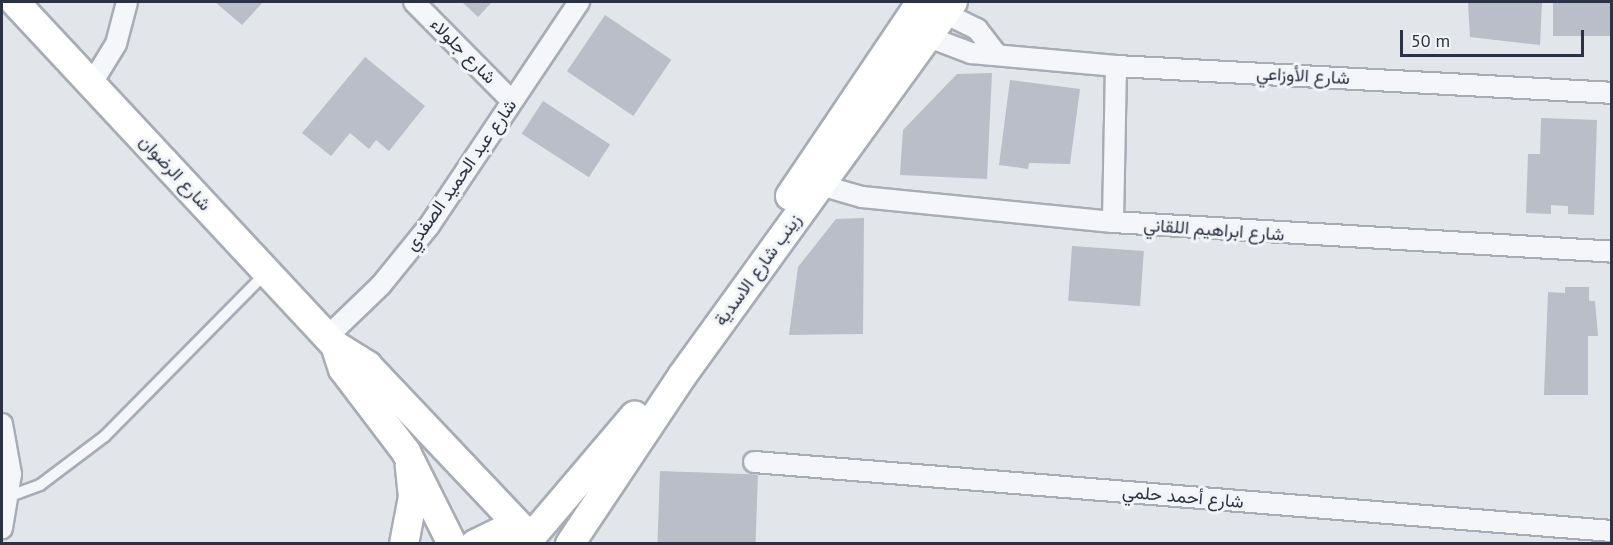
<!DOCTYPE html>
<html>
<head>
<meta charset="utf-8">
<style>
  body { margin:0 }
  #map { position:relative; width:1613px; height:545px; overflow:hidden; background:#e2e5ea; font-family:"PT Sans",Vazirmatn,sans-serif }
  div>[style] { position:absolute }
  .building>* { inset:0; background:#b9bec8; transform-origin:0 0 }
  .roads { filter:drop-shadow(2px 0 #a7acb5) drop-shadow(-2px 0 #a7acb5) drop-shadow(0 2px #a7acb5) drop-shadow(0 -2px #a7acb5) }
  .lane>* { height:10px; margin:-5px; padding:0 5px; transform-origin:5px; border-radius:5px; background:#f5f6f9 }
  .street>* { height:20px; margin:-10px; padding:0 10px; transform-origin:10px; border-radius:10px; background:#f5f6f9 }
  .secondary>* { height:28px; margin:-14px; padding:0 14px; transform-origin:14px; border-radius:14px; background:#fff }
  span { translate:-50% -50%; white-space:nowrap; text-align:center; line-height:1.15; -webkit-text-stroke:6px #f2f4f8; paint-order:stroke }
  .street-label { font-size:18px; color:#2a3243 }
  .frame { position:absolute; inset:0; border:3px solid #2a3243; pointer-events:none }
  .scale { position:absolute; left:1400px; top:30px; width:184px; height:27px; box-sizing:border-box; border:3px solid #2a3243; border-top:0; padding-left:8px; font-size:18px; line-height:21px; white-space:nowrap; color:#2a3243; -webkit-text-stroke:4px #f2f4f8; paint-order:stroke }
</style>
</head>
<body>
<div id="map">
  <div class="building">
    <i style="clip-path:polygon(215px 2px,263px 2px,242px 25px)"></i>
    <i style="clip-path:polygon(462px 2px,492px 2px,478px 17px)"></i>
    <i style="clip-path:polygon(1468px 2px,1542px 2px,1540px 45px,1470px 37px)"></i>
    <i style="left:1553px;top:2px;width:59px;height:34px"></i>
    <i style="left:605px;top:15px;width:80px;height:68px;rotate:34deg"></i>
    <i style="clip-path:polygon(365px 57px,425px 106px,389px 151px,376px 140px,369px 149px,350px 133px,331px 156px,302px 133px)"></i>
    <i style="clip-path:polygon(992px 73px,987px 179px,900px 175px,903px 130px,957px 74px)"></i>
    <i style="clip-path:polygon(1010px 80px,1080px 89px,1070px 164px,1029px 163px,1028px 169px,999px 165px)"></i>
    <i style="left:543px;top:101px;width:80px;height:39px;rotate:33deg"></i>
    <i style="clip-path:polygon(1541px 118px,1597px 120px,1594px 215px,1568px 214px,1568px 206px,1551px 205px,1551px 214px,1526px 213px,1528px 154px,1540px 154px)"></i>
    <i style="clip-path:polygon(864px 218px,863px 334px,789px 335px,798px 267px,836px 219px)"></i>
    <i style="left:1072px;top:246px;width:72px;height:55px;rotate:4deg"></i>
    <i style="clip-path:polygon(1565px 287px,1589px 287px,1589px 301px,1595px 301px,1598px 336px,1588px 336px,1588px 395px,1544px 395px,1548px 292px,1565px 293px)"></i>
    <i style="left:660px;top:471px;width:98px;height:73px;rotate:2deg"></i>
  </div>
  <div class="roads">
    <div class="lane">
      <i style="left:10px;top:496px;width:32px;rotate:-20deg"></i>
      <i style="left:40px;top:485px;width:81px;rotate:-37deg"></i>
      <i style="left:105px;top:436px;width:229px;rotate:-45.4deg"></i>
    </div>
    <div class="street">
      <i style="left:414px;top:2px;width:139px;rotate:45.3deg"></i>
      <i style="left:936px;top:9px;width:46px;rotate:26deg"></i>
      <i style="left:977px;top:29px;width:29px;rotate:52deg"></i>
      <i style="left:918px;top:33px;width:57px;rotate:20.7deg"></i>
      <i style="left:971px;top:53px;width:146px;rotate:5.1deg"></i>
      <i style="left:1116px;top:66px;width:497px;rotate:3.1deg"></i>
      <i style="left:92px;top:83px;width:46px;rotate:-58.4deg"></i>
      <i style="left:116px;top:44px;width:43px;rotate:-75.3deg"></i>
      <i style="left:820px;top:185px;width:44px;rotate:15.9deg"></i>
      <i style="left:862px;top:197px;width:252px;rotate:5.7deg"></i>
      <i style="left:1113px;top:222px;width:500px;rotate:3.4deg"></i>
      <i style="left:1113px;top:222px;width:156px;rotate:-88.9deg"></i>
      <i style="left:327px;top:337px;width:75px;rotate:-43.9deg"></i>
      <i style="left:381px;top:285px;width:76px;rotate:-50.9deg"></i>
      <i style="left:429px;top:226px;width:270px;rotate:-56.2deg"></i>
      <i style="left:2px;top:424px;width:51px;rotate:79.8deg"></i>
      <i style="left:11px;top:474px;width:55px;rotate:99.5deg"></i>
      <i style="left:754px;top:462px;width:861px;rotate:4.6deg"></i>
    </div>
    <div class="secondary">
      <i style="left:15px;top:2px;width:469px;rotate:47deg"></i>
      <i style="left:335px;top:345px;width:39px;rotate:32deg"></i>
      <i style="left:368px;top:366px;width:226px;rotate:46.6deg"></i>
      <i style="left:790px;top:196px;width:234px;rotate:-56deg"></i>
      <i style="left:335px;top:345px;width:25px;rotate:72deg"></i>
      <i style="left:343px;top:369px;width:104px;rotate:52.8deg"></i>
      <i style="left:406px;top:452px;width:103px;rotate:63.4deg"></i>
      <i style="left:533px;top:535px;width:157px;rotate:-49.6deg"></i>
      <i style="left:404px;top:544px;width:48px;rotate:-79.2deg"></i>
      <i style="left:413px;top:497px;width:31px;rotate:-96deg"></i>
      <i style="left:475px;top:544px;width:32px;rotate:-26deg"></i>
      <i style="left:504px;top:530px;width:29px;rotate:10deg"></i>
      <i style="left:570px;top:544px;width:202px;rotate:-56.3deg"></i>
      <i style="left:682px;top:376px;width:462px;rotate:-54.1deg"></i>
    </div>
  </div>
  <div class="street-label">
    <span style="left:463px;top:51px;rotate:45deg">شارع جلولاء</span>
    <span style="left:1303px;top:76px;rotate:3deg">شارع الأوزاعي</span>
    <span style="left:175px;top:173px;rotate:47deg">شارع الرضوان</span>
    <span style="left:461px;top:175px;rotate:-55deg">شارع عبد الحميد الصفدي</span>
    <span style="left:1214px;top:230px;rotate:4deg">شارع ابراهيم اللقاني</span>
    <span style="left:758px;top:270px;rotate:-54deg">زينب شارع الاسدية</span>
    <span style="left:1183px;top:497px;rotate:5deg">شارع أحمد حلمي</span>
  </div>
  <div class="frame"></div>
  <div class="scale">50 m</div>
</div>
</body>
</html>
